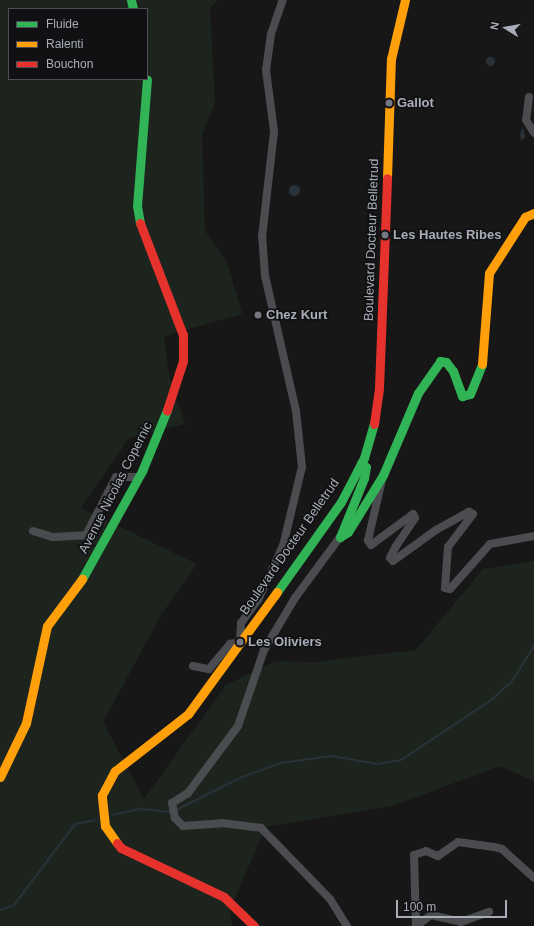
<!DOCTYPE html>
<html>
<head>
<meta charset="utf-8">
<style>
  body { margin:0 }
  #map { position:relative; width:534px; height:926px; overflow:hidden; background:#171717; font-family:Helvetica,sans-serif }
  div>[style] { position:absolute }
  .green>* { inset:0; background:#1d241e }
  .water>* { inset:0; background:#2a3239 }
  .round { border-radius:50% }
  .stream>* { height:2px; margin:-1px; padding:0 1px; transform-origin:1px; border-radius:1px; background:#2a3239 }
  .street>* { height:8px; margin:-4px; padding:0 4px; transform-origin:4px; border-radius:4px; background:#4b4c50 }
  .fast>* { height:9px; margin:-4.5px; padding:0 4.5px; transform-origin:4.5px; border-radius:4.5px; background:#30b455 }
  .slow>* { height:9px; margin:-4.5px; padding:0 4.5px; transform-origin:4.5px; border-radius:4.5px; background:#ff9f0a }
  .jam>* { height:9px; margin:-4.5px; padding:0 4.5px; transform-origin:4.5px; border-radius:4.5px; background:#e5322d }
  .dots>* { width:11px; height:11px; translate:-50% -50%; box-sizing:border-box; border:2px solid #111113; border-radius:50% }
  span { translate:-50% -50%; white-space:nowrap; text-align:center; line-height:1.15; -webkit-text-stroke:3.5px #111113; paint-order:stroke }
  .poi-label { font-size:13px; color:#a8adb8; font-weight:700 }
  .left { translate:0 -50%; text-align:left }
  .street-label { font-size:13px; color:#a8adb8 }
  .legend { position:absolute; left:8px; top:8px; width:140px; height:72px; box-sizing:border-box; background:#111113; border:1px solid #4d4f55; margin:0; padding:5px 7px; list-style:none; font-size:12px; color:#a8adb8 }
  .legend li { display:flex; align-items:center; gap:8px; height:20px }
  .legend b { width:20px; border:1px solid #4d4f55 }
  .north { position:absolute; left:486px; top:8px; width:40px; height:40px; -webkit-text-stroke:3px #111113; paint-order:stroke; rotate:281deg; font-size:11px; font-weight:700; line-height:16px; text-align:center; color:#a8adb8 }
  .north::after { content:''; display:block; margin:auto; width:14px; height:18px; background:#a8adb8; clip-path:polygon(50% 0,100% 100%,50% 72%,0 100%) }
  .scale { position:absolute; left:396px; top:900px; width:111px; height:18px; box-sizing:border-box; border:2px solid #a8adb8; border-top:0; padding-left:5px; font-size:12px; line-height:14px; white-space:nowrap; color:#a8adb8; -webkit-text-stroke:3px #111113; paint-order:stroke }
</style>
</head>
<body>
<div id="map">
  <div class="green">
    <i style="clip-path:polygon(evenodd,0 0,217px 0,210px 8px,215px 103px,202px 134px,205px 231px,227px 262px,242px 314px,164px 336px,169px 375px,185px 424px,129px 438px,81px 508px,197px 564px,161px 615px,103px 722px,144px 799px,226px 685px,276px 661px,315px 662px,416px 650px,483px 569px,534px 561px,534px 781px,500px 766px,392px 806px,266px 827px,230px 909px,232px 926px,0 926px,0 0,9px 9px,147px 9px,147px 79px,9px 79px,9px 9px)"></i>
  </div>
  <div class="water">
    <i class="round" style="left:485.5px;top:56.5px;width:9px;height:9px"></i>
    <i style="clip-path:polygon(523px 127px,525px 137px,521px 141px,520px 134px)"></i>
    <i class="round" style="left:288.5px;top:184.5px;width:11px;height:11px"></i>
  </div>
  <div class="stream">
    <i style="left:176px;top:810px;width:74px;rotate:-26.6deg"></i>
    <i style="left:242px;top:777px;width:41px;rotate:-19.7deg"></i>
    <i style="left:281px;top:763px;width:51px;rotate:-7.8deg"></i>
    <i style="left:332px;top:756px;width:46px;rotate:10.1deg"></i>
    <i style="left:377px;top:764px;width:24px;rotate:-9deg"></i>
    <i style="left:401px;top:760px;width:108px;rotate:-33.7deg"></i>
    <i style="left:491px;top:700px;width:28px;rotate:-42deg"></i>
    <i style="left:512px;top:681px;width:41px;rotate:-57.8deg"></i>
    <i style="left:112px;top:815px;width:30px;rotate:-12deg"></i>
    <i style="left:141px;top:809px;width:31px;rotate:6deg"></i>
    <i style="left:0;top:910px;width:15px;rotate:-20deg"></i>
    <i style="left:14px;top:905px;width:101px;rotate:-53deg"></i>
    <i style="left:75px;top:824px;width:20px;rotate:-11deg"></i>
  </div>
  <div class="street">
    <i style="left:529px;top:97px;width:23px;rotate:97deg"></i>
    <i style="left:526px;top:120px;width:15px;rotate:58deg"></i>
    <i style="left:382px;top:480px;width:62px;rotate:103.1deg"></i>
    <i style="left:368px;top:540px;width:6px;rotate:59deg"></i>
    <i style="left:371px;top:545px;width:52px;rotate:-36.4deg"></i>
    <i style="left:413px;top:514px;width:4px;rotate:63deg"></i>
    <i style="left:415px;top:518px;width:34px;rotate:124deg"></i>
    <i style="left:396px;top:546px;width:13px;rotate:117deg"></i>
    <i style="left:390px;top:558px;width:4px;rotate:45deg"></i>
    <i style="left:393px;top:561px;width:53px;rotate:-35.8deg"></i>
    <i style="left:436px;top:530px;width:38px;rotate:-29deg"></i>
    <i style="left:469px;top:512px;width:4px;rotate:27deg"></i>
    <i style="left:473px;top:514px;width:41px;rotate:127.1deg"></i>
    <i style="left:448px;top:547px;width:41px;rotate:94.2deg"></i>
    <i style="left:445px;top:588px;width:5px;rotate:11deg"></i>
    <i style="left:450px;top:589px;width:60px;rotate:-48.4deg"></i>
    <i style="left:490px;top:544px;width:45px;rotate:-10.3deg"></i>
    <i style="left:33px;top:531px;width:21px;rotate:17deg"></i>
    <i style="left:53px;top:537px;width:33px;rotate:-3deg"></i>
    <i style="left:86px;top:535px;width:65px;rotate:-62.7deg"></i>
    <i style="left:116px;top:477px;width:23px"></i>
    <i style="left:340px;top:537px;width:76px;rotate:126.4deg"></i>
    <i style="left:295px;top:598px;width:61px;rotate:120.8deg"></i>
    <i style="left:264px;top:650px;width:80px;rotate:108.9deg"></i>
    <i style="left:238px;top:726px;width:84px;rotate:126.7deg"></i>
    <i style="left:188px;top:793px;width:19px;rotate:148deg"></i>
    <i style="left:172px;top:803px;width:15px;rotate:79deg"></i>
    <i style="left:175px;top:818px;width:11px;rotate:45deg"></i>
    <i style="left:183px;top:826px;width:39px;rotate:-4deg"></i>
    <i style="left:222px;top:823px;width:39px;rotate:7deg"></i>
    <i style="left:261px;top:828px;width:99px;rotate:45.8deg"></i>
    <i style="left:330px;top:899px;width:32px;rotate:58deg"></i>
    <i style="left:193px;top:666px;width:16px;rotate:11deg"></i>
    <i style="left:209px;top:669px;width:33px;rotate:-50deg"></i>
    <i style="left:230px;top:644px;width:10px;rotate:-11deg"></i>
    <i style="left:240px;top:642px;width:19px;rotate:-87deg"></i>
    <i style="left:241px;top:623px;width:29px;rotate:-54deg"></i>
    <i style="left:258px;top:600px;width:60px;rotate:-65.2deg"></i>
    <i style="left:283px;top:546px;width:81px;rotate:-76.5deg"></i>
    <i style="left:302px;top:467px;width:56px;rotate:-96.1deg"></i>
    <i style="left:296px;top:411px;width:139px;rotate:-102.9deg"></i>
    <i style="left:265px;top:276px;width:39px;rotate:-94deg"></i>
    <i style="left:262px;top:237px;width:107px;rotate:-83.5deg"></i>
    <i style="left:274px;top:131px;width:62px;rotate:-97.5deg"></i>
    <i style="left:266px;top:70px;width:36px;rotate:-82deg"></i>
    <i style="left:271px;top:34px;width:36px;rotate:-71deg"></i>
    <i style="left:416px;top:926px;width:71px;rotate:-91.6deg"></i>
    <i style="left:414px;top:855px;width:13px;rotate:-18deg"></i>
    <i style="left:426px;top:851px;width:13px;rotate:23deg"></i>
    <i style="left:438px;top:856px;width:24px;rotate:-35deg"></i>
    <i style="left:458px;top:842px;width:36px;rotate:8deg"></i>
    <i style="left:494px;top:847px;width:8px;rotate:14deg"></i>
    <i style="left:502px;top:849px;width:43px;rotate:42.2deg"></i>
    <i style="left:416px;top:926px;width:19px;rotate:-36deg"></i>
    <i style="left:431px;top:915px;width:31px;rotate:13deg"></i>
    <i style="left:461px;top:922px;width:30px;rotate:-20deg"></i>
  </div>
  <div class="fast">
    <i style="left:131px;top:0;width:9px;rotate:77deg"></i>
    <i style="left:140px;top:223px;width:17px;rotate:-100deg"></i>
    <i style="left:137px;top:206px;width:127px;rotate:-85.5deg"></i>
    <i style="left:361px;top:463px;width:6px;rotate:39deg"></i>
    <i style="left:366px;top:467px;width:11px;rotate:100deg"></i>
    <i style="left:364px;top:478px;width:64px;rotate:112.1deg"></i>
    <i style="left:340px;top:537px;width:9px;rotate:-32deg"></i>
    <i style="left:348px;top:532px;width:67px;rotate:-58.4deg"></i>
    <i style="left:383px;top:475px;width:89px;rotate:-66.9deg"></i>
    <i style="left:418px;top:393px;width:39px;rotate:-55deg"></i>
    <i style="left:440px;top:361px;width:6px;rotate:9deg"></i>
    <i style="left:446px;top:362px;width:11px;rotate:52deg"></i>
    <i style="left:453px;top:371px;width:27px;rotate:70deg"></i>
    <i style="left:462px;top:396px;width:8px;rotate:-14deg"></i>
    <i style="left:470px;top:394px;width:32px;rotate:-68deg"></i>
    <i style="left:82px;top:579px;width:124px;rotate:-60.9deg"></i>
    <i style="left:142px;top:471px;width:66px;rotate:-67.7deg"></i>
    <i style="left:277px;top:592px;width:110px;rotate:-54.6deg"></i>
    <i style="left:341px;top:502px;width:50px;rotate:-62.4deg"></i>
    <i style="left:364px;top:458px;width:35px;rotate:-74deg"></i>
  </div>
  <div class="slow">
    <i style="left:387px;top:178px;width:119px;rotate:-88.1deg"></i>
    <i style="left:391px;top:59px;width:61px;rotate:-76.7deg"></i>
    <i style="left:482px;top:364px;width:91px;rotate:-85.6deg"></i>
    <i style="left:489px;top:273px;width:67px;rotate:-57.3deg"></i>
    <i style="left:525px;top:217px;width:10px;rotate:-24deg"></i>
    <i style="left:0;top:777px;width:60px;rotate:-64.3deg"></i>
    <i style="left:26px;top:723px;width:99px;rotate:-77.8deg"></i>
    <i style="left:47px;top:626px;width:59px;rotate:-53.3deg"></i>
    <i style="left:117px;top:843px;width:21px;rotate:-125deg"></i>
    <i style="left:105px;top:826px;width:31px;rotate:-96deg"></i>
    <i style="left:102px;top:795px;width:27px;rotate:-62deg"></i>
    <i style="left:115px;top:771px;width:93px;rotate:-38deg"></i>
    <i style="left:188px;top:714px;width:151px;rotate:-53.9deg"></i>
  </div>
  <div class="jam">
    <i style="left:140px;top:223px;width:120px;rotate:69deg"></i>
    <i style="left:183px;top:335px;width:26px;rotate:90deg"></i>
    <i style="left:183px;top:361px;width:52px;rotate:108.1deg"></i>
    <i style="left:374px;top:424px;width:36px;rotate:-82deg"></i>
    <i style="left:379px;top:388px;width:210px;rotate:-87.8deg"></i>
    <i style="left:117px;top:843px;width:6px;rotate:51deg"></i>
    <i style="left:121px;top:848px;width:114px;rotate:25.4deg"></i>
    <i style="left:224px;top:897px;width:42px;rotate:44deg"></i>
  </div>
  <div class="dots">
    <i style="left:389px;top:103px;background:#757880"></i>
    <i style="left:385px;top:235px;background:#757880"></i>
    <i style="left:258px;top:315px;background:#757880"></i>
    <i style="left:240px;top:642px;background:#757880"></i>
  </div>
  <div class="poi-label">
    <span class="left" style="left:397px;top:103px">Gallot</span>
    <span class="left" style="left:393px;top:235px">Les Hautes Ribes</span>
    <span class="left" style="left:266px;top:315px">Chez Kurt</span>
    <span class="left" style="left:248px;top:642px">Les Oliviers</span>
  </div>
  <div class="street-label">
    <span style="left:372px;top:240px;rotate:-88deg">Boulevard Docteur Belletrud</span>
    <span style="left:116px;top:488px;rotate:-63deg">Avenue Nicolas Copernic</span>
    <span style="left:290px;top:547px;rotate:-55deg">Boulevard Docteur Belletrud</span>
  </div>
  <ul class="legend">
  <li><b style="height:5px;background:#30b455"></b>Fluide</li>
  <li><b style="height:5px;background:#ff9f0a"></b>Ralenti</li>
  <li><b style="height:5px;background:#e5322d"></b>Bouchon</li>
  </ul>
  <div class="north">N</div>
  <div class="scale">100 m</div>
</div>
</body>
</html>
